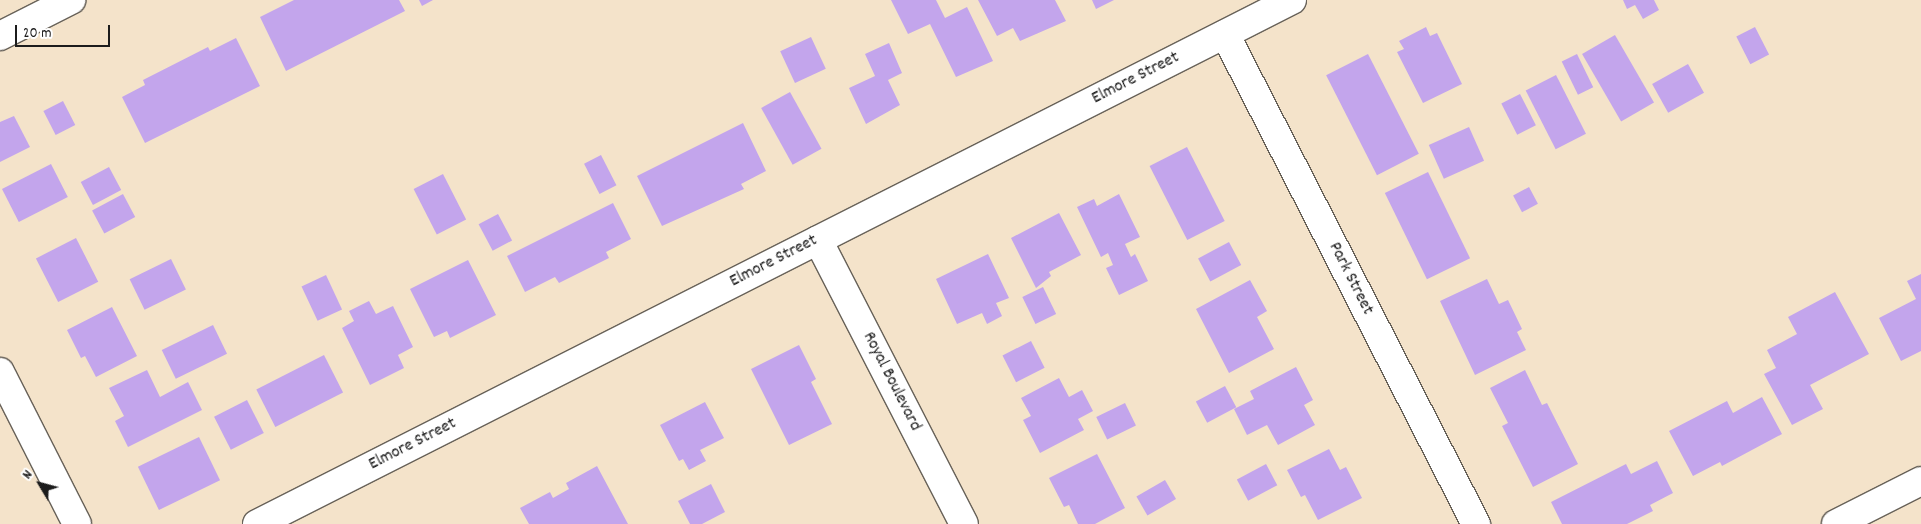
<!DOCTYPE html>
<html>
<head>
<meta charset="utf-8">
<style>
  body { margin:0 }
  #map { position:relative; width:1921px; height:524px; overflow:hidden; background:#f4e3ca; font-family:Dekko,sans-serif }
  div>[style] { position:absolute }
  .building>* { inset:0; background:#c3a5ec; transform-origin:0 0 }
  .roads { filter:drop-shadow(1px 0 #686259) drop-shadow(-1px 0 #686259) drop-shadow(0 1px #686259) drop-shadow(0 -1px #686259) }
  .street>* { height:28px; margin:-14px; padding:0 14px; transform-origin:14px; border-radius:14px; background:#fff }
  span { translate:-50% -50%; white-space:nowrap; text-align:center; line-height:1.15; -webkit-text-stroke:4px #fff; paint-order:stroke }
  .street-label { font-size:18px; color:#1c1c1c }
  .north { position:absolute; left:15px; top:459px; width:50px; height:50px; -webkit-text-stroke:4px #fff; paint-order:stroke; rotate:307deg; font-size:14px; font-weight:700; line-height:20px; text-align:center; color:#1c1c1c }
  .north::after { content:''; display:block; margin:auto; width:18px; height:22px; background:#1c1c1c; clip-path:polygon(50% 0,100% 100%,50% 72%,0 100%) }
  .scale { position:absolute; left:15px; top:25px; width:95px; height:22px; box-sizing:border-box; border:2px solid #1c1c1c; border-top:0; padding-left:6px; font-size:15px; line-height:18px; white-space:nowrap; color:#1c1c1c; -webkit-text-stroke:4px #fff; paint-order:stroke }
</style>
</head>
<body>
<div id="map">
  <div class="building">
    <i style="clip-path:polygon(294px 0,399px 0,405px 11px,286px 71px,260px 17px)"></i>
    <i style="clip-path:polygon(419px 0,433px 0,422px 6px)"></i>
    <i style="clip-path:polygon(891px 0,936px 0,945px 18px,967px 7px,993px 61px,956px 77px,930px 24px,908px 34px)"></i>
    <i style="clip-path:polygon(978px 0,1055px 0,1066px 21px,1020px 41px,1013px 28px,997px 36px)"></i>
    <i style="clip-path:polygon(1092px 0,1114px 0,1096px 9px)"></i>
    <i style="clip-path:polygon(1623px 0,1654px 0,1659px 10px,1643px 19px,1635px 5px,1627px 9px)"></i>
    <i style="clip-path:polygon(1426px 27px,1430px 36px,1437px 33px,1462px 84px,1423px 103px,1397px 52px,1404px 49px,1399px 41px)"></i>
    <i style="left:1755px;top:27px;width:31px;height:21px;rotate:63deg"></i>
    <i style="left:1615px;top:35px;width:78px;height:38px;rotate:60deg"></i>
    <i style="left:811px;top:37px;width:35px;height:34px;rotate:65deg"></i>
    <i style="clip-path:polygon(236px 38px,260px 86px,145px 143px,122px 97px,145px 85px,143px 80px,208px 47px,210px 51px)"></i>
    <i style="clip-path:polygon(889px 43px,902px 73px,888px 80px,900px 105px,866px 124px,849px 88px,875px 76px,865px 54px)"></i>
    <i style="left:1368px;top:54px;width:112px;height:47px;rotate:63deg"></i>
    <i style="left:1577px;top:54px;width:37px;height:17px;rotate:64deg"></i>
    <i style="left:1688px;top:64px;width:33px;height:41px;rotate:61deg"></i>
    <i style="left:1556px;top:75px;width:66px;height:34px;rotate:63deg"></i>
    <i style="left:790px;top:92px;width:65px;height:33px;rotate:61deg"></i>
    <i style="left:1520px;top:94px;width:35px;height:21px;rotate:63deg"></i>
    <i style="left:63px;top:101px;width:27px;height:22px;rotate:63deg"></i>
    <i style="clip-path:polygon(14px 116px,30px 147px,0 162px,0 122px)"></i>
    <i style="clip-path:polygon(743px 123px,766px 171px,741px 184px,744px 189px,662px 226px,637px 176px)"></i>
    <i style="left:1469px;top:127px;width:37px;height:44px;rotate:66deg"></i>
    <i style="left:1187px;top:147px;width:83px;height:42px;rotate:63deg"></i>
    <i style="left:601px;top:155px;width:34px;height:19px;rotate:63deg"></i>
    <i style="left:51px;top:164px;width:37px;height:55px;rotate:63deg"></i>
    <i style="left:109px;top:167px;width:26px;height:32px;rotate:62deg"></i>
    <i style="left:1428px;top:172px;width:96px;height:48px;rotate:64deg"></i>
    <i style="left:443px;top:174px;width:51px;height:33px;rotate:63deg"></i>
    <i style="left:1529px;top:187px;width:19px;height:18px;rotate:62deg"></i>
    <i style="left:123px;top:194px;width:26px;height:35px;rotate:62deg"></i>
    <i style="clip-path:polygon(1119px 194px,1140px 237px,1125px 244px,1131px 257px,1135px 254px,1148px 281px,1119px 295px,1106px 268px,1113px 265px,1108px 253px,1101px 257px,1077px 207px,1094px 199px,1097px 206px)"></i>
    <i style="clip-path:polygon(613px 203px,631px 239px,606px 252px,609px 258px,559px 283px,555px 277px,525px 292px,507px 256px)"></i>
    <i style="clip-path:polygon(1059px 213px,1081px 255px,1049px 272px,1051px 276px,1036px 288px,1011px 238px)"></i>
    <i style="left:498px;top:214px;width:30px;height:22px;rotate:62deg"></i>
    <i style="left:76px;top:238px;width:49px;height:45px;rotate:63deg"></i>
    <i style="left:1229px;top:242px;width:26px;height:35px;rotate:62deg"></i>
    <i style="clip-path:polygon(988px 254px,1009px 298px,996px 303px,1002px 316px,987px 324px,982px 313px,957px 324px,936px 279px)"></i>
    <i style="left:171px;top:259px;width:34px;height:46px;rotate:64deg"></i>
    <i style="clip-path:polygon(468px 260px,496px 315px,450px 338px,447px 331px,434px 337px,410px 289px)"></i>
    <i style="clip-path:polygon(1921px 274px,1921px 351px,1901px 361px,1879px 318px,1916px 299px,1907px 281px)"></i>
    <i style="left:326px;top:275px;width:38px;height:27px;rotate:65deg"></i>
    <i style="clip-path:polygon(1487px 279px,1499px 304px,1508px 300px,1522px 329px,1517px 332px,1526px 350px,1475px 375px,1440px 301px)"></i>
    <i style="clip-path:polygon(1250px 280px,1267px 311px,1257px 317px,1274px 349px,1229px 373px,1196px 309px)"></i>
    <i style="left:1043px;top:287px;width:30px;height:23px;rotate:64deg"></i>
    <i style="clip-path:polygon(1835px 292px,1869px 354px,1810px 385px,1823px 409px,1792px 425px,1764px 374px,1776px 368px,1767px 350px,1797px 334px,1788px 317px)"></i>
    <i style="clip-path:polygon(369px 301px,376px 314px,393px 306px,413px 347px,398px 355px,404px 368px,370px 385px,342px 328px,354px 321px,349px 311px)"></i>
    <i style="clip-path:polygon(112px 307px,137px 356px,96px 377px,85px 356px,81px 358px,67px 330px)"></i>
    <i style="left:213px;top:325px;width:32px;height:57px;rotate:64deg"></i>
    <i style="left:1031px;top:341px;width:30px;height:32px;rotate:63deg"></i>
    <i style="clip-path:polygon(799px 345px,816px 379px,811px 382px,832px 424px,789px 445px,751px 369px)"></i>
    <i style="left:324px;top:355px;width:42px;height:76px;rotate:63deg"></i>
    <i style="clip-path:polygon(1296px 367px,1313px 400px,1304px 405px,1315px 425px,1278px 445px,1267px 425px,1247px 435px,1234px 409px,1254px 399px,1250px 391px)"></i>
    <i style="clip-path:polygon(147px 370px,160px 397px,188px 382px,202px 410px,128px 447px,115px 421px,124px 416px,109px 388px)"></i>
    <i style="clip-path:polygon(1525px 370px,1542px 405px,1547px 403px,1578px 464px,1533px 487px,1502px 426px,1508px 423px,1490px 388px)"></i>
    <i style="clip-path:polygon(1059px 378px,1069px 397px,1082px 390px,1093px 411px,1078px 419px,1084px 430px,1040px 453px,1023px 420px,1031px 416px,1021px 398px)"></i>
    <i style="left:1225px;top:386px;width:24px;height:33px;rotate:62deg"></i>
    <i style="clip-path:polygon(1762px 397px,1782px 434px,1722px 466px,1720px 462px,1693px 476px,1669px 431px,1727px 401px,1733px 413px)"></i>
    <i style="left:247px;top:400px;width:37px;height:37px;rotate:63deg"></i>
    <i style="clip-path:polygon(705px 402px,724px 438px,700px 450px,706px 461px,689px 470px,683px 459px,679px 461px,660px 425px)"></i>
    <i style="left:1125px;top:403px;width:25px;height:32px;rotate:64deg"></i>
    <i style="left:199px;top:437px;width:48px;height:68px;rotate:64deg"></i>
    <i style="clip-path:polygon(1329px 449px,1340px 470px,1346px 467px,1362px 498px,1318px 520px,1305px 495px,1301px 497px,1287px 470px)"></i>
    <i style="clip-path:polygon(1097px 454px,1125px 508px,1095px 524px,1078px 524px,1069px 505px,1064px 507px,1049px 478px)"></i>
    <i style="clip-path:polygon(1657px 461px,1673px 493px,1650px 505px,1653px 511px,1627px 524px,1562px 524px,1551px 502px,1626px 464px,1631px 474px)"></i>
    <i style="left:1266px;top:464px;width:24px;height:33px;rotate:62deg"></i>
    <i style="clip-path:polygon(597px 466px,628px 524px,529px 524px,520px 508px,550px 492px,553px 498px,569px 489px,566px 483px)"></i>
    <i style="left:1165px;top:480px;width:22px;height:33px;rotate:60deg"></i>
    <i style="clip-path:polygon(711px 484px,725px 512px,702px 524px,690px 524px,678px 501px)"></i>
  </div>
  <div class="roads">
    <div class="street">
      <i style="left:1225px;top:34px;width:551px;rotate:62.88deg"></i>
      <i style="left:0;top:36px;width:80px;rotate:-26.9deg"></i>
      <i style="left:818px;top:240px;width:319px;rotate:62.8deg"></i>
      <i style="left:0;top:372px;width:170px;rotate:63.1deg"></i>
      <i style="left:257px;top:524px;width:1160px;rotate:-26.85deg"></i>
      <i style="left:1836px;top:524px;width:95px;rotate:-26.8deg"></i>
    </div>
  </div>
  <div class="street-label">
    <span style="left:1136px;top:79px;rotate:-27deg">Elmore Street</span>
    <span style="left:774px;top:262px;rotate:-27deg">Elmore Street</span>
    <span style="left:1350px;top:279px;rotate:63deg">Park Street</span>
    <span style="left:891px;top:382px;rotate:63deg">Royal Boulevard</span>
    <span style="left:413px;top:445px;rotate:-27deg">Elmore Street</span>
  </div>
  <div class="north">N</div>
  <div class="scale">20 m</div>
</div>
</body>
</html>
